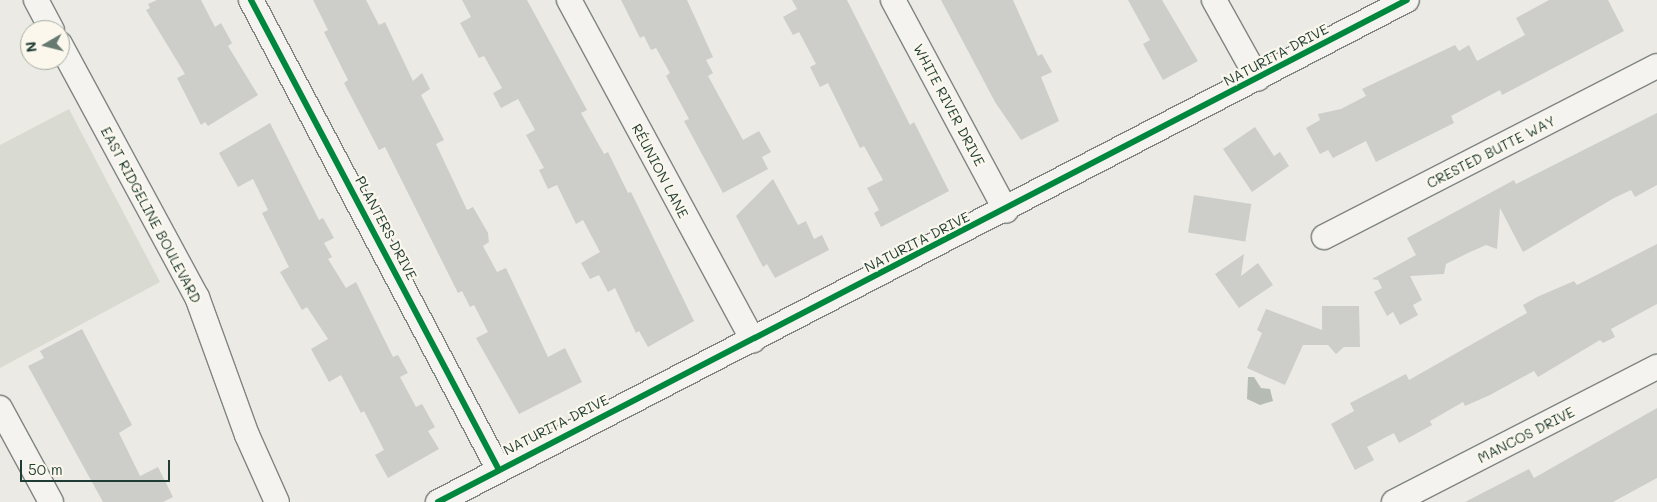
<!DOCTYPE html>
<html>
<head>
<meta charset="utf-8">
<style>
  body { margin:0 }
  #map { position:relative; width:1657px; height:502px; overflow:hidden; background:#ebeae4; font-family:Mali,sans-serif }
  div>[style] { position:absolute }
  .green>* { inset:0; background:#d9dbd2 }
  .water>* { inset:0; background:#b6bcb4 }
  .building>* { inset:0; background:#cdceca; transform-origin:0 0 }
  .roads { filter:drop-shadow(1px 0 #808581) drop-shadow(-1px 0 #808581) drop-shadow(0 1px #808581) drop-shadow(0 -1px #808581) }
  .minor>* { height:24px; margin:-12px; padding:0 12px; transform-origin:12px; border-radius:12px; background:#f4f3ef }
  .cycleway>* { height:6px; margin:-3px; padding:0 3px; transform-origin:3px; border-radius:3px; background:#00873e }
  span { translate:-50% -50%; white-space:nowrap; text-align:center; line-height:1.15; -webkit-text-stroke:4.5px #fbf7ec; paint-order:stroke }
  .street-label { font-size:14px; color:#1f3d34 }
  .north { position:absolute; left:20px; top:20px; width:50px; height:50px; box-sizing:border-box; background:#fbf7ec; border:1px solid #a3ada2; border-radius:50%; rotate:262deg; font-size:14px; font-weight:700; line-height:20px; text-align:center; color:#1f3d34 }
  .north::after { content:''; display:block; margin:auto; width:18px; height:22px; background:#667a72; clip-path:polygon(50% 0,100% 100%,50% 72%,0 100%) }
  .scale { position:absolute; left:20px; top:460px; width:150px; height:22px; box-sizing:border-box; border:2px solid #1f3d34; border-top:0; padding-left:6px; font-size:15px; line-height:18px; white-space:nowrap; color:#1f3d34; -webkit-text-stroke:4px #fbf7ec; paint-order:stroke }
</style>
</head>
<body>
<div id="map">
  <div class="green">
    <i style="clip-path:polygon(69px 109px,160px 282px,0 368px,0 145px)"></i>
  </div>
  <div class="water">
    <i style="clip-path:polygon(1248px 377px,1254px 377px,1261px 388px,1270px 389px,1273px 401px,1260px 405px,1247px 399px)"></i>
  </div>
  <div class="building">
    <i style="clip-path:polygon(157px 0,201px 0,215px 27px,221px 23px,232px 43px,228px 46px,258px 95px,208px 126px,205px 122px,201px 125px,177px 78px,185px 74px,146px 10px,150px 8px,148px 4px)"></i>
    <i style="clip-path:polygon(313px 0,366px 0,379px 25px,385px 22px,413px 81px,422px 73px,430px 89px,421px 95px,444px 140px,436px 144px,467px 210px,473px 207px,488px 233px,489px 242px,483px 246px,497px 272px,506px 268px,548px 357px,565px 348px,582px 382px,519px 414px,476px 338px,488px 332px,474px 305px,470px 307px,462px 291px,458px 293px,385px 147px,379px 150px,344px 83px,348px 80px,324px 32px,328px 30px)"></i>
    <i style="clip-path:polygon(462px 0,527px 0,587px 110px,581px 113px,604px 154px,608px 152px,628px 193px,631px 192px,694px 321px,648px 347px,639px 331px,636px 333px,615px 288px,608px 292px,599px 275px,590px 279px,581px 263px,600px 252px,583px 220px,576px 224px,557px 185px,548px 189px,539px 170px,544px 168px,526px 135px,535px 130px,518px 99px,501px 108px,493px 93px,502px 88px,484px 56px,479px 58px,460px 23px,471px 17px)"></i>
    <i style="clip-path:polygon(621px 0,687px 0,713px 57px,706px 60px,713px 73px,708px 76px,743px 140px,759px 131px,771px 152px,762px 157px,768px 169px,723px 193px,684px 121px,689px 119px,666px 76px,670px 73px,656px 48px,651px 50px,644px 36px,640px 38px)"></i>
    <i style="clip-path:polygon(792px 0,847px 0,910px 125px,914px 122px,949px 191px,881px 227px,874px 213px,879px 210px,867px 188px,883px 180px,864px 146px,860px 148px,828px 83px,820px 87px,810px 67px,816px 64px,799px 32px,793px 35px,783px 17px,797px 9px)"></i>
    <i style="clip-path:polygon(941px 0,1013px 0,1038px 56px,1042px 54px,1052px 72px,1041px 77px,1059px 121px,1021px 140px,995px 102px)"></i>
    <i style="clip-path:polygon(1128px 0,1162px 0,1198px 61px,1163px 80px,1143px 44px,1150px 40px)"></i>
    <i style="clip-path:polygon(1549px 0,1608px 0,1624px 31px,1502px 95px,1500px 90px,1451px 116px,1454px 123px,1376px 162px,1366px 141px,1333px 158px,1328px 150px,1320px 154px,1306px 128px,1320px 120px,1318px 114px,1341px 109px,1366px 96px,1362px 89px,1455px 45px,1459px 51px,1469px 45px,1477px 61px,1525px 35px,1516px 18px)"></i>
    <i style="clip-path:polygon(1657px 113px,1657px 185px,1635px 197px,1631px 190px,1614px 198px,1523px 252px,1500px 208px,1497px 249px,1486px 245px,1470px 252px,1446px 264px,1444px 274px,1410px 276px,1422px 300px,1413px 305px,1418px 315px,1400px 325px,1393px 312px,1387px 316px,1374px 292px,1382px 288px,1378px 280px,1372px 279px,1416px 255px,1407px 238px,1514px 180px,1516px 184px)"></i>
    <i style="clip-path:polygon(270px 123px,319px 220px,323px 218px,334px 238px,324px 243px,332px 257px,328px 259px,346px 288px,356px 282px,393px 357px,398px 355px,408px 373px,400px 377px,416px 407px,422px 404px,435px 427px,428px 431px,439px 449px,388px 478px,375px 455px,384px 450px,364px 411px,361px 413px,341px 375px,329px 382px,311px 349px,328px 339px,307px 307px,302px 310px,280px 272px,289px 267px,262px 213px,268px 210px,253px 179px,238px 187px,219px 153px)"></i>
    <i style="clip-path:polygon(1255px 127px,1274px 156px,1280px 152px,1289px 166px,1252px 192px,1223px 149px)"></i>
    <i style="clip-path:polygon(773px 179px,798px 225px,806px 221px,814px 239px,822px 235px,829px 250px,775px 278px,767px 264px,763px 267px,736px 216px)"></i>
    <i style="left:1194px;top:195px;width:58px;height:38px;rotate:9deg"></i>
    <i style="clip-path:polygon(1657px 244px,1657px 304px,1611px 329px,1615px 337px,1603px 343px,1600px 340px,1538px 377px,1534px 371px,1490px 395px,1465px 406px,1463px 402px,1430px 421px,1432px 425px,1399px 443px,1394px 433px,1367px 447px,1374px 460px,1355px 470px,1331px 424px,1354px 411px,1350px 403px,1406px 374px,1409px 380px,1527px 313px,1523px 305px,1537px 297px,1574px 281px,1577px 285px)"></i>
    <i style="clip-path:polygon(1244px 254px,1241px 276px,1258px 263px,1273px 285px,1239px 308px,1215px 274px)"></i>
    <i style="clip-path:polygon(1322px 306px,1359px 306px,1360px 347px,1344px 347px,1336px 354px,1328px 345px,1303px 345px,1285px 385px,1247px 368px,1262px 333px,1257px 330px,1266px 309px,1322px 330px)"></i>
    <i style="clip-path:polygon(82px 329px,132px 425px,119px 433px,140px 476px,158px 467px,173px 497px,163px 502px,103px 502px,28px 366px,44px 358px,40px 351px)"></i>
    <i style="clip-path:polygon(1657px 408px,1657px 478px,1613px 502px,1465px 502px,1529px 469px,1534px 478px)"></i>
  </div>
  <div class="roads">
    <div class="minor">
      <i style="left:36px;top:0;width:34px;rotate:62deg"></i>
      <i style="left:251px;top:0;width:529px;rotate:62.18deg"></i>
      <i style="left:569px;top:0;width:387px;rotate:61.6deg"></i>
      <i style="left:893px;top:0;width:239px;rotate:61.8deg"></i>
      <i style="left:1214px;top:0;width:90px;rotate:60.9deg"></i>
      <i style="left:60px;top:44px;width:288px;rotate:61.6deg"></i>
      <i style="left:197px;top:297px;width:147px;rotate:70.1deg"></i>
      <i style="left:247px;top:435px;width:73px;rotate:65.9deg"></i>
      <i style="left:1324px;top:237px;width:374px;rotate:-27.2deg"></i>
      <i style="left:0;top:408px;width:107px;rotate:61.5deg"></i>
      <i style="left:438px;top:502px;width:1091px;rotate:-27.39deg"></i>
      <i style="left:1394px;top:502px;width:296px;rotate:-27.2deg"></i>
    </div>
  </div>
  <div class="cycleway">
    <i style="left:251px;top:0;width:529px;rotate:62.18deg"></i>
    <i style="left:438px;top:502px;width:1091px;rotate:-27.39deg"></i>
  </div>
  <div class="street-label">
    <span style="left:1276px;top:55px;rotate:-28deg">NATURITA DRIVE</span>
    <span style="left:949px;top:105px;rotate:62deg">WHITE RIVER DRIVE</span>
    <span style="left:1491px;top:152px;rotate:-27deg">CRESTED BUTTE WAY</span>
    <span style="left:660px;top:171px;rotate:62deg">RÉUNION LANE</span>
    <span style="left:151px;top:215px;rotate:62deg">EAST RIDGELINE BOULEVARD</span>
    <span style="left:386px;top:228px;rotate:62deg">PLANTERS DRIVE</span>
    <span style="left:917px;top:242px;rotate:-27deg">NATURITA DRIVE</span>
    <span style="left:556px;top:425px;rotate:-27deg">NATURITA DRIVE</span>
    <span style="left:1526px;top:435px;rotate:-27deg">MANCOS DRIVE</span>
  </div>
  <div class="north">N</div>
  <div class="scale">50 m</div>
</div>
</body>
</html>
